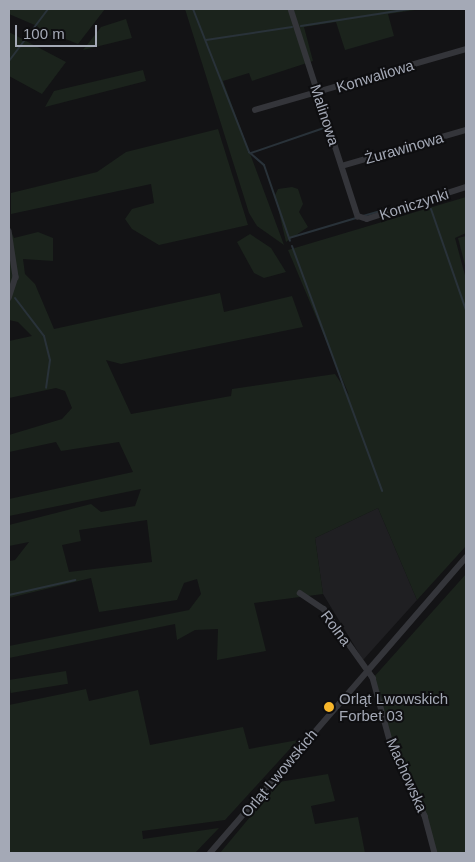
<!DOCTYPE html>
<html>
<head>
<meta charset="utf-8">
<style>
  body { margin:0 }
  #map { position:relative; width:475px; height:862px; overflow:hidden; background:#131315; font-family:Arial,sans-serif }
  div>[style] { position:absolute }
  .built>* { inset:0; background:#1f1f22 }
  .green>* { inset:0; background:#1b231c; transform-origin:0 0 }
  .stream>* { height:2px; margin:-1px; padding:0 1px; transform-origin:1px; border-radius:1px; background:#293239 }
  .minor>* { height:5.5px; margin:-2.75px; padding:0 2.75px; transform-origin:2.75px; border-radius:2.75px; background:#34353a }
  .dots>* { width:14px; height:14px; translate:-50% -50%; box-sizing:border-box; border:2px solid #0e0e10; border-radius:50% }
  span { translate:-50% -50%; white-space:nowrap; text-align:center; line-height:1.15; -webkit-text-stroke:4px #0e0e10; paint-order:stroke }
  .street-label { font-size:15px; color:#a4a9b6 }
  .poi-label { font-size:15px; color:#a4a9b6 }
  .left { translate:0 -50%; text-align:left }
  .frame { position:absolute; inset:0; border:10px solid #a4a9b6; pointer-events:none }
  .scale { position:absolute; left:15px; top:25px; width:82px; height:22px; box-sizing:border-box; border:2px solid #a4a9b6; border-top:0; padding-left:6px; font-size:15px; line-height:18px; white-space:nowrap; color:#a4a9b6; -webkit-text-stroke:4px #0e0e10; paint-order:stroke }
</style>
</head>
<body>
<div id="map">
  <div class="built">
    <i style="clip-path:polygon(378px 508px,417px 600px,363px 660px,323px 594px,315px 538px)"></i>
  </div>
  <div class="green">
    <i style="clip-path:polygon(9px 9px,105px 9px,78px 44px,53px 34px,48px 37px,37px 26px,9px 14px)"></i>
    <i style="clip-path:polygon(185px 9px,422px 9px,388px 14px,394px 36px,345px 50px,336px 22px,304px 27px,313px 61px,252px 81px,249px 73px,223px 81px,284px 245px,257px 226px,249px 213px)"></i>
    <i style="clip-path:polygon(126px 19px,132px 38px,83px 50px,101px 27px)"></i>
    <i style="clip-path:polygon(9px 32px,66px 62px,42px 94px,9px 76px)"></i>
    <i style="clip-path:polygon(143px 70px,146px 81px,45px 107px,54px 91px)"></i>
    <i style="clip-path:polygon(218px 129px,248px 225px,159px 245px,132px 229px,125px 219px,132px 209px,154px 203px,151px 184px,11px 214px,11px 193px,97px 172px,126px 152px)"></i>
    <i style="clip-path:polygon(292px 187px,298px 189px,303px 204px,299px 212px,308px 227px,286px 242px,275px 195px,278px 189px)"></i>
    <i style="clip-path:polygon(evenodd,466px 197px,466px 233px,455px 238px,466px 279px,466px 546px,417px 600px,378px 508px,315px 538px,323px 594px,254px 603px,266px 651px,217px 660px,218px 629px,195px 630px,177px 640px,175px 624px,9px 658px,9px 646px,189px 610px,201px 594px,197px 579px,184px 583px,177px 600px,99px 612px,91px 578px,9px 598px,9px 561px,15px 560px,29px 542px,9px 546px,9px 525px,91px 504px,101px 512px,135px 506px,141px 489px,9px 516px,9px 499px,133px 472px,119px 442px,61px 451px,56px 442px,9px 452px,9px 435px,62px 419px,72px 408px,65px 391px,56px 388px,9px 398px,9px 341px,32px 336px,18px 322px,9px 320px,9px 227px,14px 238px,38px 232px,53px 238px,53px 261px,23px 259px,25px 274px,35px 284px,54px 329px,220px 293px,224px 312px,292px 296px,303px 327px,121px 364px,106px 360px,131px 414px,231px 396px,232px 389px,335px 374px,349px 395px,288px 250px,466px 197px,147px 520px,152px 562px,69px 572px,62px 545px,81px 541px,79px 530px,147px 520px)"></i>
    <i style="clip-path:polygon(250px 234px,271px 248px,286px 272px,264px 278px,254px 273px,237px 242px)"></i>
    <i style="clip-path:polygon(466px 236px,466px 269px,458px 238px)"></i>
    <i style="clip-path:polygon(466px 574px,466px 853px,435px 853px,425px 816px,392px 748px,373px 678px)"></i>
    <i style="left:66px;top:671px;width:13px;height:58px;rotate:81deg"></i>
    <i style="clip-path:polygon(86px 689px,89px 701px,138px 690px,150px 745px,243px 727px,249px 749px,298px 740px,225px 820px,142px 831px,143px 839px,219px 828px,195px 853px,9px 853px,9px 705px)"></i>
    <i style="clip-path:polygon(328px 774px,335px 801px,311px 806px,315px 824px,358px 817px,365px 853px,220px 853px,279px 782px)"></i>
  </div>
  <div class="stream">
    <i style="left:193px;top:9px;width:154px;rotate:68.6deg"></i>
    <i style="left:249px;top:152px;width:20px;rotate:41deg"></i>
    <i style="left:264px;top:165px;width:80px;rotate:71.1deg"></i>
    <i style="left:301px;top:26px;width:110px;rotate:-8.9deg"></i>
    <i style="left:206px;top:40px;width:87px;rotate:-8.6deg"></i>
    <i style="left:9px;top:61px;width:65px;rotate:-53.1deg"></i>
    <i style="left:251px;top:153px;width:77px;rotate:-18.9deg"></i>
    <i style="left:431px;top:209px;width:107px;rotate:70.9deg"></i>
    <i style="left:363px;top:216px;width:51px;rotate:-15.9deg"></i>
    <i style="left:289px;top:238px;width:70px;rotate:-16.6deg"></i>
    <i style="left:292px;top:246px;width:261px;rotate:69.8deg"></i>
    <i style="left:15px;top:298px;width:48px;rotate:52.7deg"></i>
    <i style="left:44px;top:336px;width:25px;rotate:76deg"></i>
    <i style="left:50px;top:360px;width:28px;rotate:98deg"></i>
    <i style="left:9px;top:595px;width:68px;rotate:-12.8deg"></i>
  </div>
  <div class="minor">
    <i style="left:291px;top:9px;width:218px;rotate:72.1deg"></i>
    <i style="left:358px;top:216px;width:9px;rotate:18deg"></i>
    <i style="left:367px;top:219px;width:104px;rotate:-17.9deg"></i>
    <i style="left:255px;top:110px;width:220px;rotate:-16.1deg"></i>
    <i style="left:342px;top:166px;width:129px;rotate:-16.2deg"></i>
    <i style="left:9px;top:231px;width:47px;rotate:81.3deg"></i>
    <i style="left:16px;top:277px;width:22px;rotate:108deg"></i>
    <i style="left:300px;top:593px;width:29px;rotate:34deg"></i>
    <i style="left:324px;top:609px;width:85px;rotate:54.6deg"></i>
    <i style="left:373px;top:678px;width:73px;rotate:74.8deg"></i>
    <i style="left:392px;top:748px;width:76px;rotate:64.1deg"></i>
    <i style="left:425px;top:816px;width:38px;rotate:75deg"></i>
    <i style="left:210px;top:853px;width:391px;rotate:-49.1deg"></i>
  </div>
  <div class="dots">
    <i style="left:329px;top:707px;background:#f7b62a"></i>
  </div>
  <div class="street-label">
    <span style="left:375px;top:76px;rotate:-17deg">Konwaliowa</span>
    <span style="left:325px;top:115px;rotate:72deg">Malinowa</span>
    <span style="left:404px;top:148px;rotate:-16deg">Żurawinowa</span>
    <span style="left:414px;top:204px;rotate:-18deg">Koniczynki</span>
    <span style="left:336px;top:628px;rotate:53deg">Rolna</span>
    <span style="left:279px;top:773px;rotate:-50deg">Orląt Lwowskich</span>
    <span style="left:407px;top:775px;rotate:66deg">Machowska</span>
  </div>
  <div class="poi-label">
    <span class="left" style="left:339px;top:707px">Orląt Lwowskich<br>Forbet 03</span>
  </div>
  <div class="frame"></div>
  <div class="scale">100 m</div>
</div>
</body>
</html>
